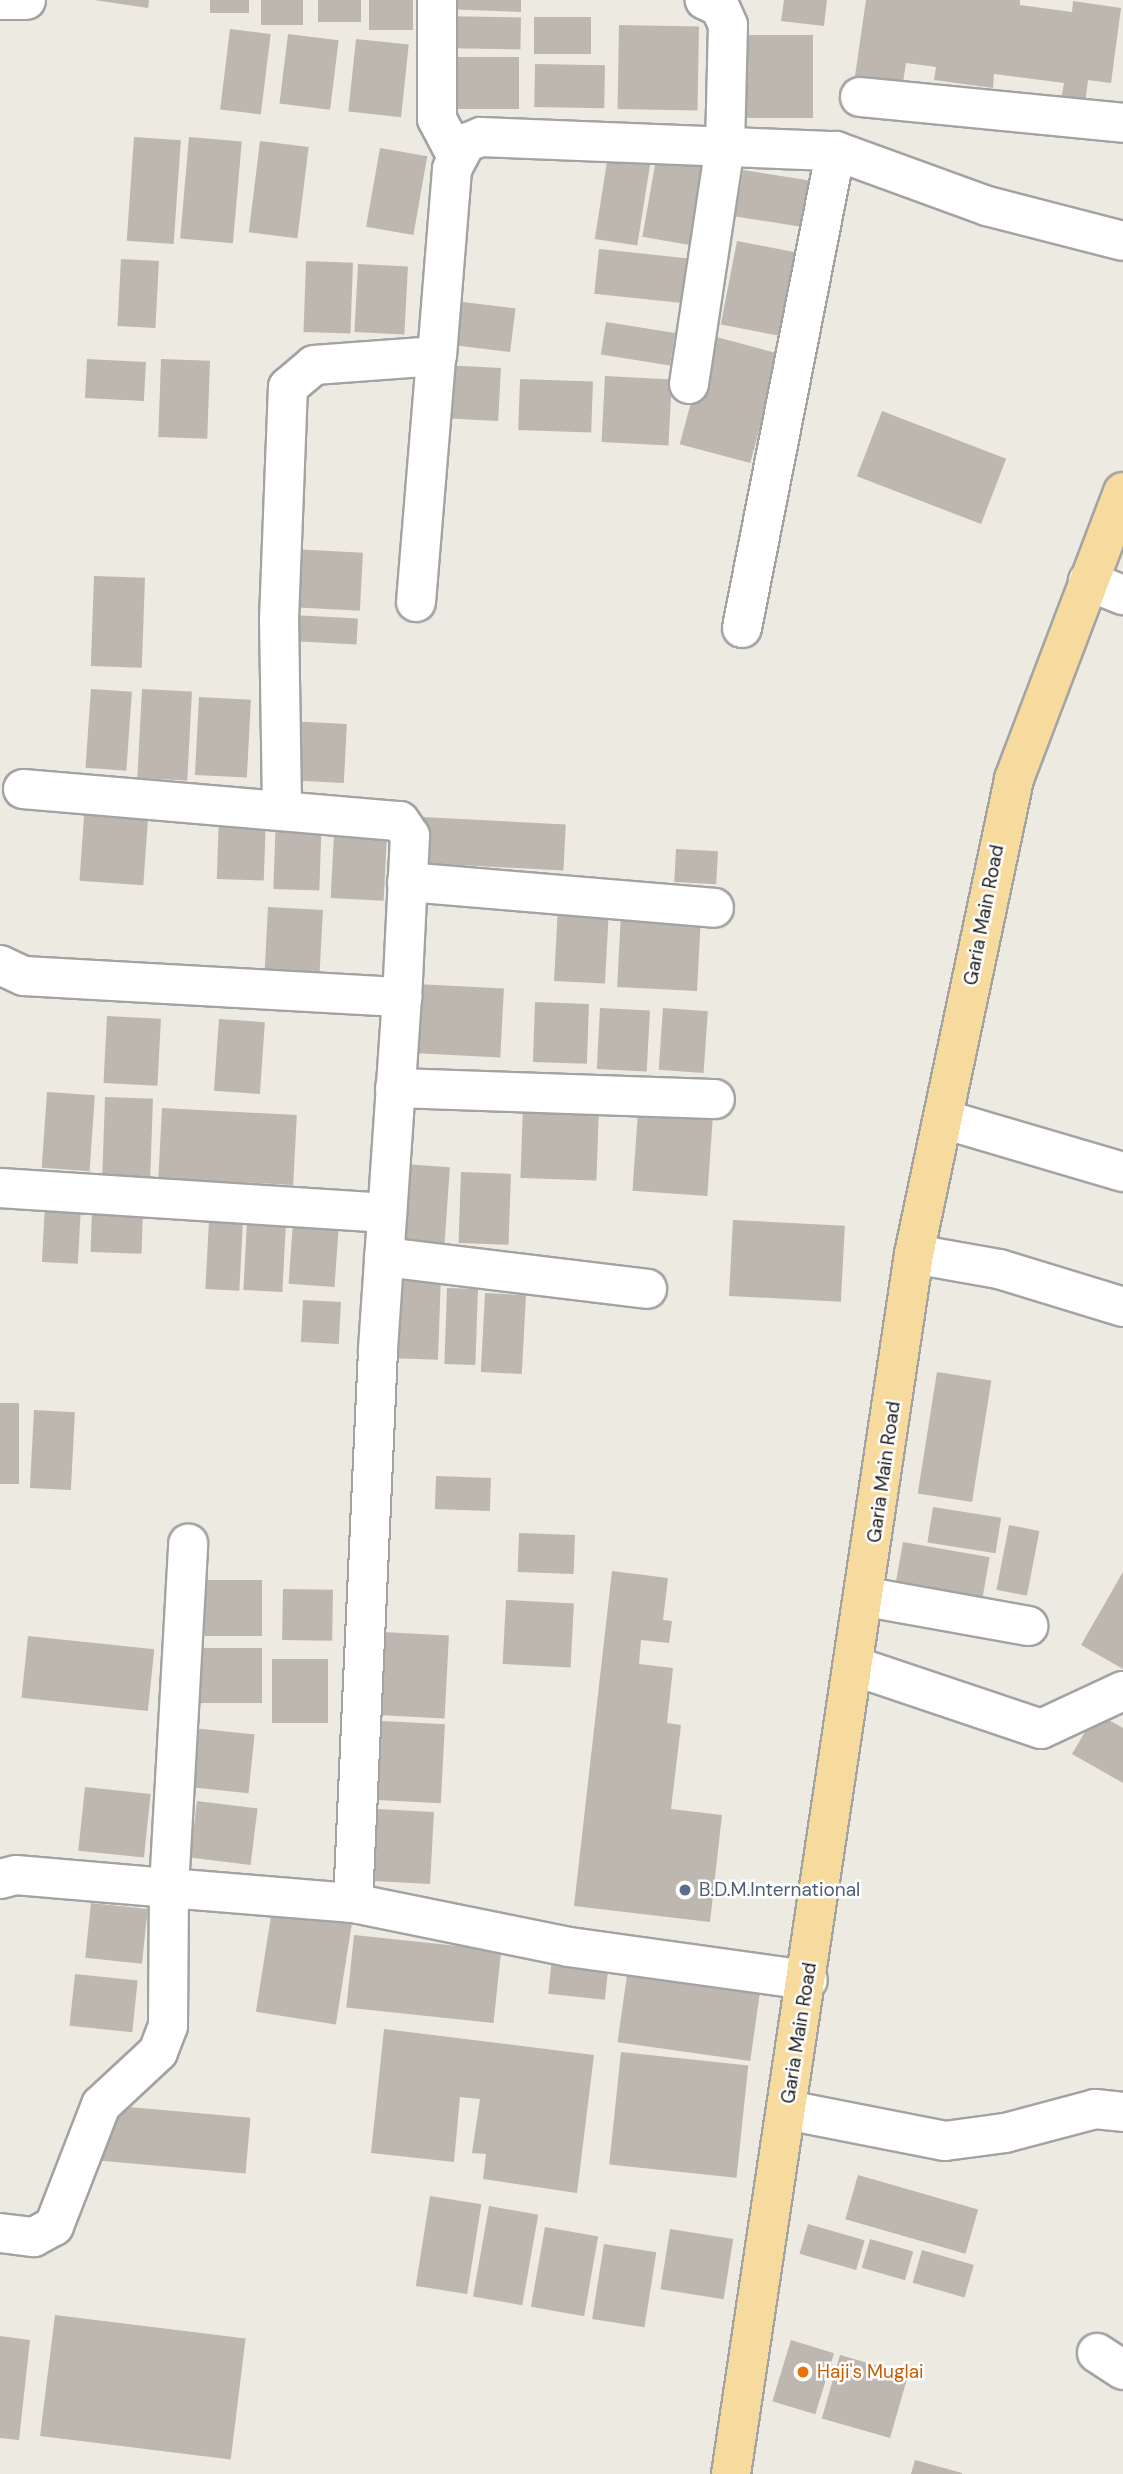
<!DOCTYPE html>
<html>
<head>
<meta charset="utf-8">
<style>
  body { margin:0 }
  #map { position:relative; width:1123px; height:2474px; overflow:hidden; background:#edeae2; font-family:"DM Sans",sans-serif }
  div>[style] { position:absolute }
  .building>* { inset:0; background:#bdb7af; transform-origin:0 0 }
  .roads { filter:drop-shadow(2px 0 #a3a3a3) drop-shadow(-2px 0 #a3a3a3) drop-shadow(0 2px #a3a3a3) drop-shadow(0 -2px #a3a3a3) }
  .minor>* { height:38px; margin:-19px; padding:0 19px; transform-origin:19px; border-radius:19px; background:#fff }
  .major>* { height:38px; margin:-19px; padding:0 19px; transform-origin:19px; border-radius:19px; background:#f7da9d }
  .dots>* { width:19px; height:19px; translate:-50% -50%; box-sizing:border-box; border:4px solid #fff; border-radius:50% }
  span { translate:-50% -50%; white-space:nowrap; text-align:center; line-height:1.15; -webkit-text-stroke:5px #fff; paint-order:stroke }
  .street-label { font-size:19px; color:#1c1c1c }
  .service-label { font-size:19px; color:#4e5e75 }
  .left { translate:0 -50%; text-align:left }
  .food-label { font-size:19px; color:#c56008 }
</style>
</head>
<body>
<div id="map">
  <div class="building">
    <i style="clip-path:polygon(94px 0,149px 0,148px 8px)"></i>
    <i style="left:210px;top:0;width:39px;height:13px"></i>
    <i style="left:261px;top:0;width:42px;height:25px"></i>
    <i style="left:318px;top:0;width:43px;height:22px"></i>
    <i style="left:369px;top:0;width:44px;height:30px"></i>
    <i style="clip-path:polygon(442px 0,521px 0,521px 12px,442px 9px)"></i>
    <i style="clip-path:polygon(784px 0,827px 0,824px 26px,781px 21px)"></i>
    <i style="clip-path:polygon(866px 0,1020px 0,1020px 5px,1072px 12px,1073px 1px,1121px 8px,1111px 83px,1088px 80px,1085px 105px,1061px 101px,1064px 83px,994px 74px,993px 88px,934px 80px,936px 67px,906px 63px,903px 83px,855px 76px)"></i>
    <i style="left:440px;top:16px;width:81px;height:32px;rotate:1deg"></i>
    <i style="left:534px;top:17px;width:57px;height:37px"></i>
    <i style="left:619px;top:25px;width:80px;height:84px;rotate:1deg"></i>
    <i style="left:230px;top:29px;width:41px;height:81px;rotate:7deg"></i>
    <i style="left:288px;top:34px;width:51px;height:70px;rotate:7deg"></i>
    <i style="left:745px;top:35px;width:68px;height:83px"></i>
    <i style="left:356px;top:39px;width:53px;height:73px;rotate:6deg"></i>
    <i style="left:441px;top:57px;width:78px;height:52px"></i>
    <i style="left:535px;top:64px;width:70px;height:43px;rotate:1deg"></i>
    <i style="left:134px;top:137px;width:47px;height:104px;rotate:4deg"></i>
    <i style="left:189px;top:137px;width:53px;height:102px;rotate:5deg"></i>
    <i style="left:260px;top:141px;width:49px;height:92px;rotate:7deg"></i>
    <i style="left:380px;top:148px;width:48px;height:80px;rotate:10deg"></i>
    <i style="left:658px;top:148px;width:51px;height:90px;rotate:10deg"></i>
    <i style="left:609px;top:149px;width:43px;height:91px;rotate:9deg"></i>
    <i style="left:743px;top:170px;width:69px;height:47px;rotate:9deg"></i>
    <i style="left:737px;top:241px;width:62px;height:85px;rotate:11deg"></i>
    <i style="left:599px;top:249px;width:88px;height:45px;rotate:6deg"></i>
    <i style="left:121px;top:259px;width:38px;height:67px;rotate:3deg"></i>
    <i style="left:306px;top:261px;width:47px;height:71px;rotate:2deg"></i>
    <i style="left:358px;top:264px;width:50px;height:68px;rotate:3deg"></i>
    <i style="left:447px;top:300px;width:69px;height:44px;rotate:7deg"></i>
    <i style="left:606px;top:322px;width:70px;height:33px;rotate:9deg"></i>
    <i style="left:709px;top:335px;width:73px;height:113px;rotate:15deg"></i>
    <i style="left:87px;top:359px;width:59px;height:39px;rotate:3deg"></i>
    <i style="left:161px;top:359px;width:49px;height:78px;rotate:2deg"></i>
    <i style="left:443px;top:365px;width:58px;height:53px;rotate:3deg"></i>
    <i style="left:605px;top:376px;width:67px;height:66px;rotate:3deg"></i>
    <i style="left:520px;top:379px;width:73px;height:51px;rotate:2deg"></i>
    <i style="left:882px;top:411px;width:133px;height:70px;rotate:21deg"></i>
    <i style="left:292px;top:549px;width:71px;height:58px;rotate:3deg"></i>
    <i style="left:94px;top:576px;width:51px;height:90px;rotate:2deg"></i>
    <i style="left:292px;top:615px;width:66px;height:26px;rotate:3deg"></i>
    <i style="left:91px;top:689px;width:41px;height:79px;rotate:4deg"></i>
    <i style="left:142px;top:689px;width:50px;height:89px;rotate:3deg"></i>
    <i style="left:199px;top:697px;width:52px;height:78px;rotate:3deg"></i>
    <i style="left:288px;top:721px;width:59px;height:59px;rotate:3deg"></i>
    <i style="left:85px;top:802px;width:64px;height:79px;rotate:4deg"></i>
    <i style="left:276px;top:813px;width:46px;height:76px;rotate:2deg"></i>
    <i style="left:219px;top:815px;width:47px;height:64px;rotate:2deg"></i>
    <i style="left:422px;top:817px;width:144px;height:46px;rotate:3deg"></i>
    <i style="left:334px;top:834px;width:53px;height:64px;rotate:3deg"></i>
    <i style="left:676px;top:849px;width:42px;height:33px;rotate:3deg"></i>
    <i style="left:558px;top:906px;width:51px;height:75px;rotate:3deg"></i>
    <i style="left:268px;top:907px;width:55px;height:77px;rotate:3deg"></i>
    <i style="left:621px;top:913px;width:80px;height:74px;rotate:3deg"></i>
    <i style="left:416px;top:984px;width:88px;height:69px;rotate:3deg"></i>
    <i style="left:535px;top:1002px;width:54px;height:60px;rotate:2deg"></i>
    <i style="left:600px;top:1008px;width:50px;height:61px;rotate:3deg"></i>
    <i style="left:663px;top:1008px;width:45px;height:62px;rotate:4deg"></i>
    <i style="left:107px;top:1016px;width:54px;height:67px;rotate:3deg"></i>
    <i style="left:219px;top:1019px;width:46px;height:72px;rotate:4deg"></i>
    <i style="left:47px;top:1092px;width:48px;height:76px;rotate:4deg"></i>
    <i style="left:105px;top:1097px;width:48px;height:79px;rotate:2deg"></i>
    <i style="left:523px;top:1105px;width:76px;height:73px;rotate:2deg"></i>
    <i style="left:162px;top:1108px;width:135px;height:70px;rotate:3deg"></i>
    <i style="left:638px;top:1112px;width:75px;height:79px;rotate:4deg"></i>
    <i style="left:403px;top:1164px;width:47px;height:79px;rotate:4deg"></i>
    <i style="left:461px;top:1172px;width:50px;height:71px;rotate:2deg"></i>
    <i style="left:45px;top:1204px;width:36px;height:58px;rotate:3deg"></i>
    <i style="left:92px;top:1210px;width:51px;height:42px;rotate:2deg"></i>
    <i style="left:209px;top:1220px;width:34px;height:69px;rotate:3deg"></i>
    <i style="left:733px;top:1220px;width:112px;height:76px;rotate:3deg"></i>
    <i style="left:247px;top:1221px;width:39px;height:69px;rotate:3deg"></i>
    <i style="left:293px;top:1221px;width:46px;height:63px;rotate:4deg"></i>
    <i style="left:389px;top:1273px;width:52px;height:85px;rotate:2deg"></i>
    <i style="left:447px;top:1288px;width:31px;height:76px;rotate:2deg"></i>
    <i style="left:485px;top:1293px;width:41px;height:79px;rotate:3deg"></i>
    <i style="left:303px;top:1300px;width:38px;height:42px;rotate:3deg"></i>
    <i style="left:937px;top:1372px;width:55px;height:123px;rotate:9deg"></i>
    <i style="left:0;top:1403px;width:19px;height:81px"></i>
    <i style="left:34px;top:1410px;width:41px;height:78px;rotate:3deg"></i>
    <i style="left:436px;top:1476px;width:55px;height:33px;rotate:2deg"></i>
    <i style="left:933px;top:1507px;width:69px;height:36px;rotate:9deg"></i>
    <i style="left:1009px;top:1525px;width:31px;height:66px;rotate:11deg"></i>
    <i style="left:519px;top:1533px;width:56px;height:39px;rotate:2deg"></i>
    <i style="left:903px;top:1542px;width:88px;height:40px;rotate:10deg"></i>
    <i style="clip-path:polygon(612px 1571px,668px 1578px,663px 1620px,672px 1621px,669px 1643px,641px 1640px,639px 1664px,673px 1668px,667px 1723px,681px 1725px,671px 1809px,722px 1815px,710px 1922px,574px 1906px)"></i>
    <i style="clip-path:polygon(1123px 1572px,1123px 1669px,1081px 1645px)"></i>
    <i style="left:205px;top:1580px;width:57px;height:56px"></i>
    <i style="left:283px;top:1589px;width:50px;height:51px;rotate:1deg"></i>
    <i style="left:506px;top:1600px;width:68px;height:64px;rotate:3deg"></i>
    <i style="left:382px;top:1632px;width:67px;height:83px;rotate:3deg"></i>
    <i style="left:28px;top:1636px;width:127px;height:62px;rotate:6deg"></i>
    <i style="left:193px;top:1648px;width:69px;height:55px"></i>
    <i style="left:272px;top:1659px;width:56px;height:64px"></i>
    <i style="clip-path:polygon(1096px 1713px,1123px 1728px,1123px 1783px,1072px 1754px)"></i>
    <i style="left:382px;top:1721px;width:63px;height:79px;rotate:3deg"></i>
    <i style="left:193px;top:1728px;width:62px;height:59px;rotate:6deg"></i>
    <i style="left:85px;top:1787px;width:66px;height:64px;rotate:6deg"></i>
    <i style="left:197px;top:1801px;width:61px;height:57px;rotate:7deg"></i>
    <i style="left:377px;top:1809px;width:57px;height:72px;rotate:3deg"></i>
    <i style="left:91px;top:1903px;width:57px;height:55px;rotate:6deg"></i>
    <i style="left:272px;top:1910px;width:81px;height:103px;rotate:9deg"></i>
    <i style="left:354px;top:1935px;width:148px;height:73px;rotate:6deg"></i>
    <i style="left:552px;top:1958px;width:57px;height:36px;rotate:6deg"></i>
    <i style="left:75px;top:1974px;width:63px;height:52px;rotate:6deg"></i>
    <i style="left:627px;top:1975px;width:134px;height:68px;rotate:8deg"></i>
    <i style="clip-path:polygon(384px 2029px,594px 2055px,577px 2193px,483px 2179px,486px 2154px,472px 2153px,480px 2099px,460px 2097px,454px 2162px,371px 2153px)"></i>
    <i style="left:621px;top:2052px;width:128px;height:113px;rotate:6deg"></i>
    <i style="left:106px;top:2105px;width:145px;height:56px;rotate:5deg"></i>
    <i style="left:858px;top:2175px;width:125px;height:46px;rotate:16deg"></i>
    <i style="left:430px;top:2196px;width:52px;height:91px;rotate:9deg"></i>
    <i style="left:489px;top:2206px;width:50px;height:92px;rotate:10deg"></i>
    <i style="left:808px;top:2224px;width:59px;height:31px;rotate:16deg"></i>
    <i style="left:545px;top:2227px;width:54px;height:81px;rotate:10deg"></i>
    <i style="left:670px;top:2229px;width:64px;height:61px;rotate:9deg"></i>
    <i style="left:870px;top:2239px;width:45px;height:30px;rotate:16deg"></i>
    <i style="left:604px;top:2244px;width:53px;height:76px;rotate:9deg"></i>
    <i style="left:922px;top:2250px;width:54px;height:34px;rotate:16deg"></i>
    <i style="left:55px;top:2315px;width:192px;height:122px;rotate:7deg"></i>
    <i style="clip-path:polygon(0 2336px,30px 2340px,19px 2440px,0 2438px)"></i>
    <i style="left:791px;top:2340px;width:45px;height:64px;rotate:17deg"></i>
    <i style="left:840px;top:2355px;width:71px;height:66px;rotate:16deg"></i>
    <i style="clip-path:polygon(915px 2460px,962px 2473px,962px 2474px,911px 2474px)"></i>
  </div>
  <div class="roads">
    <div class="minor">
      <i style="left:0;top:0;width:26px"></i>
      <i style="left:437px;top:0;width:119px;rotate:90deg"></i>
      <i style="left:437px;top:119px;width:41px;rotate:62.2deg"></i>
      <i style="left:860px;top:97px;width:264px;rotate:5.6deg"></i>
      <i style="left:689px;top:384px;width:240px;rotate:-81.4deg"></i>
      <i style="left:725px;top:147px;width:122px;rotate:-88.6deg"></i>
      <i style="left:728px;top:25px;width:20px;rotate:-114deg"></i>
      <i style="left:720px;top:7px;width:17px;rotate:-155deg"></i>
      <i style="left:1088px;top:581px;width:38px;rotate:22deg"></i>
      <i style="left:416px;top:602px;width:245px;rotate:-85.3deg"></i>
      <i style="left:742px;top:628px;width:486px;rotate:-78.9deg"></i>
      <i style="left:23px;top:789px;width:378px;rotate:4.9deg"></i>
      <i style="left:400px;top:821px;width:18px;rotate:56deg"></i>
      <i style="left:410px;top:836px;width:161px;rotate:92.8deg"></i>
      <i style="left:282px;top:807px;width:187px;rotate:-90.9deg"></i>
      <i style="left:279px;top:620px;width:233px;rotate:-87.8deg"></i>
      <i style="left:288px;top:387px;width:34px;rotate:-40deg"></i>
      <i style="left:314px;top:365px;width:123px;rotate:-4.2deg"></i>
      <i style="left:437px;top:356px;width:188px;rotate:-85.4deg"></i>
      <i style="left:452px;top:169px;width:30px;rotate:-62deg"></i>
      <i style="left:466px;top:143px;width:16px;rotate:-22deg"></i>
      <i style="left:481px;top:137px;width:355px;rotate:2.3deg"></i>
      <i style="left:836px;top:151px;width:161px;rotate:20deg"></i>
      <i style="left:987px;top:206px;width:140px;rotate:14.4deg"></i>
      <i style="left:407px;top:882px;width:308px;rotate:4.8deg"></i>
      <i style="left:0;top:965px;width:26px;rotate:25deg"></i>
      <i style="left:24px;top:976px;width:379px;rotate:3.2deg"></i>
      <i style="left:402px;top:997px;width:354px;rotate:93.9deg"></i>
      <i style="left:378px;top:1350px;width:554px;rotate:92.59deg"></i>
      <i style="left:395px;top:1088px;width:320px;rotate:2deg"></i>
      <i style="left:943px;top:1119px;width:188px;rotate:16.4deg"></i>
      <i style="left:0;top:1188px;width:388px;rotate:3.7deg"></i>
      <i style="left:914px;top:1254px;width:86px;rotate:10deg"></i>
      <i style="left:999px;top:1269px;width:130px;rotate:17deg"></i>
      <i style="left:384px;top:1257px;width:265px;rotate:6.9deg"></i>
      <i style="left:867px;top:1597px;width:164px;rotate:10.2deg"></i>
      <i style="left:857px;top:1667px;width:194px;rotate:18.6deg"></i>
      <i style="left:1041px;top:1729px;width:90px;rotate:-24.9deg"></i>
      <i style="left:0;top:1879px;width:16px;rotate:-14deg"></i>
      <i style="left:16px;top:1875px;width:154px;rotate:4.9deg"></i>
      <i style="left:169px;top:1888px;width:345px;rotate:-86.8deg"></i>
      <i style="left:787px;top:2110px;width:161px;rotate:11.1deg"></i>
      <i style="left:945px;top:2141px;width:61px;rotate:-7.6deg"></i>
      <i style="left:1005px;top:2133px;width:93px;rotate:-14.9deg"></i>
      <i style="left:1095px;top:2109px;width:28px;rotate:6deg"></i>
      <i style="left:0;top:2233px;width:34px;rotate:7deg"></i>
      <i style="left:34px;top:2237px;width:23px;rotate:-29deg"></i>
      <i style="left:54px;top:2226px;width:130px;rotate:-68.8deg"></i>
      <i style="left:101px;top:2105px;width:78px;rotate:-42.9deg"></i>
      <i style="left:158px;top:2052px;width:28px;rotate:-69deg"></i>
      <i style="left:168px;top:2026px;width:138px;rotate:-89.6deg"></i>
      <i style="left:169px;top:1888px;width:185px;rotate:4.7deg"></i>
      <i style="left:353px;top:1903px;width:220px;rotate:11.5deg"></i>
      <i style="left:569px;top:1947px;width:241px;rotate:7.9deg"></i>
      <i style="left:1097px;top:2353px;width:31px;rotate:33deg"></i>
    </div>
    <div class="major">
      <i style="left:731px;top:2474px;width:1234px;rotate:-81.47deg"></i>
      <i style="left:914px;top:1254px;width:485px;rotate:-78.1deg"></i>
      <i style="left:1014px;top:779px;width:307px;rotate:-69.2deg"></i>
    </div>
  </div>
  <div class="dots">
    <i style="left:685px;top:1890px;background:#5c6f8a"></i>
    <i style="left:803px;top:2372px;background:#e8710a"></i>
  </div>
  <div class="street-label">
    <span style="left:984px;top:915px;rotate:-79deg">Garia Main Road</span>
    <span style="left:884px;top:1472px;rotate:-82deg">Garia Main Road</span>
    <span style="left:799px;top:2033px;rotate:-81deg">Garia Main Road</span>
  </div>
  <div class="service-label">
    <span class="left" style="left:699px;top:1890px">B.D.M.International</span>
  </div>
  <div class="food-label">
    <span class="left" style="left:817px;top:2372px">Haji's Muglai</span>
  </div>
</div>
</body>
</html>
